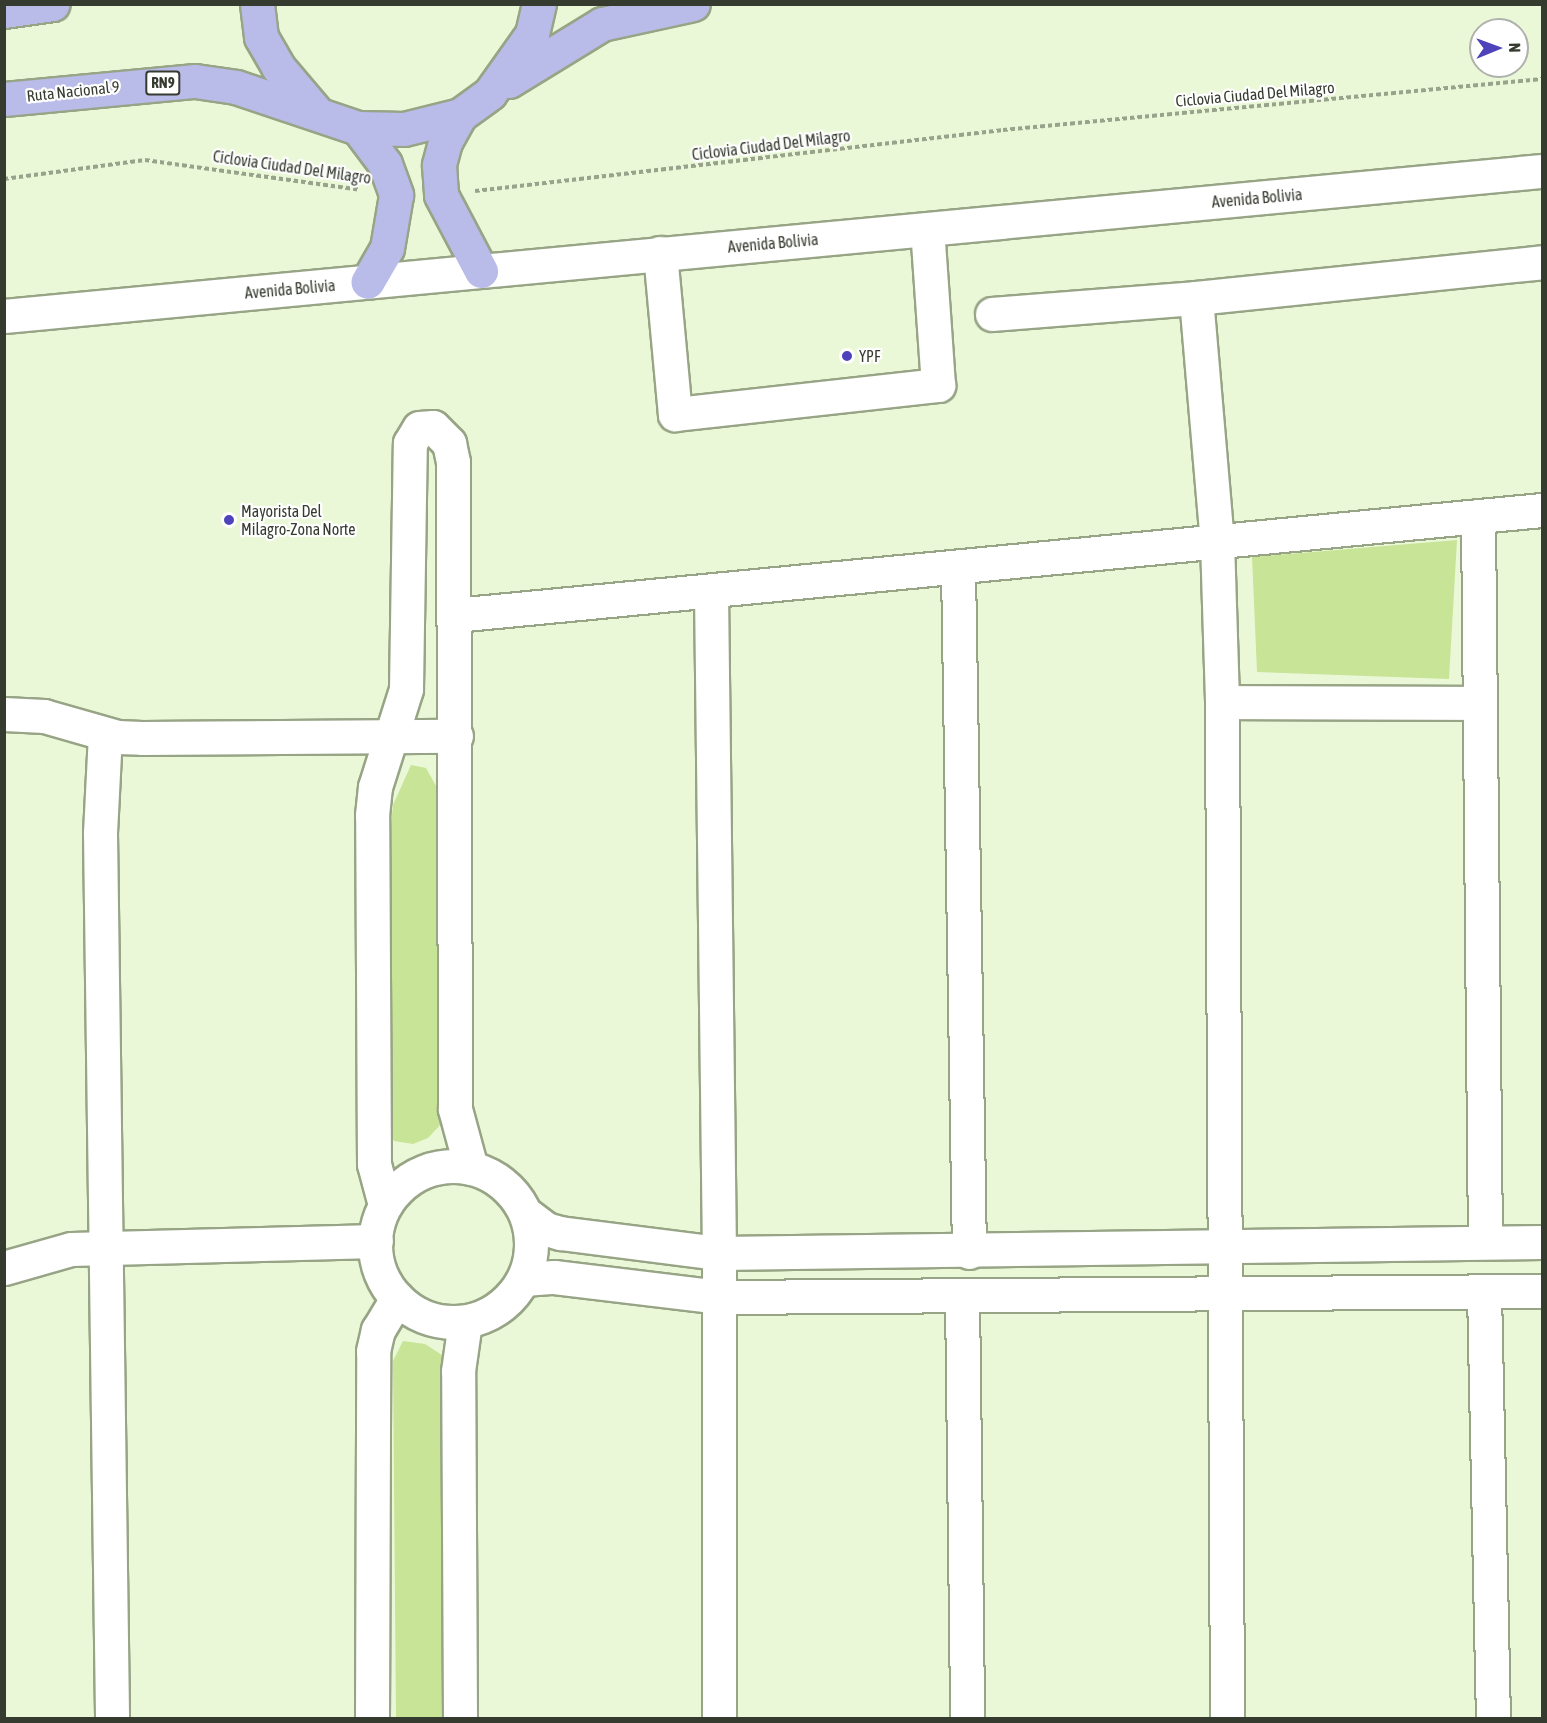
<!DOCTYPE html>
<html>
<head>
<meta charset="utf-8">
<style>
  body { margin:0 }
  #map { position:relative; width:1547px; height:1723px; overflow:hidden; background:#ebf8d8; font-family:"Asap Condensed",sans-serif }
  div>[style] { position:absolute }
  .green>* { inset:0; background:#c7e497 }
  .path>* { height:4px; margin-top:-2px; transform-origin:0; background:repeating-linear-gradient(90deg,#99a38c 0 4.5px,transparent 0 7.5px) }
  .roads { filter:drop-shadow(2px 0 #97a485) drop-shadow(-2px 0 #97a485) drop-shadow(0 2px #97a485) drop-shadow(0 -2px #97a485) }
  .minor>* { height:33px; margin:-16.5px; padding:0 16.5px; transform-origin:16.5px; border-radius:16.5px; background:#fff }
  .minor>.ring { margin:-16.5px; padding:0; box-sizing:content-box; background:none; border:33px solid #fff; border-radius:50% }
  .major>* { height:33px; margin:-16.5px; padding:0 16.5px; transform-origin:16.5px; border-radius:16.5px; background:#b9bbe9 }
  .dots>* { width:16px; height:16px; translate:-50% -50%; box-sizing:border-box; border:3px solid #fff; border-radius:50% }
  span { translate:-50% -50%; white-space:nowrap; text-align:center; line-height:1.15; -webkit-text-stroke:4.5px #fff; paint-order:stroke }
  .shield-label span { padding:2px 4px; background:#fff; border:2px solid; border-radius:4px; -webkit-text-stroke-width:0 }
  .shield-label { font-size:15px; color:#363b2f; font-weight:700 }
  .street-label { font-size:16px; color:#363b2f }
  .poi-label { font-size:16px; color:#363b2f }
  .left { translate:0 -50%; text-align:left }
  .frame { position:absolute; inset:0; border:6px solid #363b2f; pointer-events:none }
  .north { position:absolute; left:1469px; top:18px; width:60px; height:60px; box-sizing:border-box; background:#fff; border:2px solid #afb1ac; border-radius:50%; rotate:89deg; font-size:16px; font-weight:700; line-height:24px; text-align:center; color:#363b2f }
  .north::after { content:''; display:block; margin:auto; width:21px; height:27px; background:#4e43ba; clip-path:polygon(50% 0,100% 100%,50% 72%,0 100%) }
</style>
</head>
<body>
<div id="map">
  <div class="green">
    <i style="clip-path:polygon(1457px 540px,1449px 679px,1257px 672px,1252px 557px)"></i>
    <i style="clip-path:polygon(411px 765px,426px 768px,440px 793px,443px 1122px,428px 1138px,413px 1144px,394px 1141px,386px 1126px,389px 849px,393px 805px)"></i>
    <i style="clip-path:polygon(403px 1341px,425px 1344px,442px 1355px,443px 1718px,396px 1718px,393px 1361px)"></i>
  </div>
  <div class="path">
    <i style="left:4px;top:179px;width:142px;rotate:-7.7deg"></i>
    <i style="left:145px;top:160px;width:217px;rotate:7.9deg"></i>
    <i style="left:475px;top:191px;width:532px;rotate:-6.59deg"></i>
    <i style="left:1003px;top:130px;width:541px;rotate:-5.41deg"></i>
  </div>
  <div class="roads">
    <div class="minor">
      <i style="left:660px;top:253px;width:162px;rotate:84.7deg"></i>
      <i style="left:675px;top:414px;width:265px;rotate:-6.3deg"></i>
      <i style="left:938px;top:385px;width:156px;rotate:-94deg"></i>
      <i style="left:1196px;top:298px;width:244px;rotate:85.1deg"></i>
      <i style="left:1217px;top:541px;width:161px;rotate:88.2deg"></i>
      <i style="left:1222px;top:702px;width:1016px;rotate:89.72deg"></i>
      <i style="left:992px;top:314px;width:205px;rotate:-4.5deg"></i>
      <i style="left:1196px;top:298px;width:348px;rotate:-5.9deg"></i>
      <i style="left:4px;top:316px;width:1545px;rotate:-5.39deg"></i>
      <i style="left:1478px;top:516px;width:726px;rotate:89.45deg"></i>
      <i style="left:958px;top:568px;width:684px;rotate:89.08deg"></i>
      <i style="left:711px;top:591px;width:662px;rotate:89.31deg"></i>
      <i style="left:719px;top:1253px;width:465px;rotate:90deg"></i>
      <i style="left:455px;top:615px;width:1092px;rotate:-5.52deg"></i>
      <i style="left:1222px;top:702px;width:257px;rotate:0.2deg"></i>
      <i style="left:4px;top:714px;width:40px;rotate:2.9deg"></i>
      <i style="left:44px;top:716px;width:76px;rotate:16deg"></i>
      <i style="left:117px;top:737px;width:25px;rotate:2deg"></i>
      <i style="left:142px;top:738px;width:314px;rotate:-0.4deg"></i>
      <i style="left:105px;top:734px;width:99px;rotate:92.9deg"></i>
      <i style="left:100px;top:833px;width:885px;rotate:89.22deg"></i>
      <i class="ring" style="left:375px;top:1166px;width:123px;height:123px"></i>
      <i style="left:385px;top:1205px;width:42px;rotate:-105deg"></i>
      <i style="left:374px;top:1164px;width:349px;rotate:-90.3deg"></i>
      <i style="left:372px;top:815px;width:28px;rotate:-84deg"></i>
      <i style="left:375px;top:787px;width:103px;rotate:-72.4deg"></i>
      <i style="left:406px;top:689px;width:246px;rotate:-89.1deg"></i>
      <i style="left:410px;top:443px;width:17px;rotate:-59deg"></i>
      <i style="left:419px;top:428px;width:14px;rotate:-4deg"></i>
      <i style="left:433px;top:427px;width:23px;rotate:45deg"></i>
      <i style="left:449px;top:443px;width:19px;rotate:78deg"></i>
      <i style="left:453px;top:462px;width:647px;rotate:89.82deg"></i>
      <i style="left:455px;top:1109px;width:61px;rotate:74.8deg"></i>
      <i style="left:526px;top:1214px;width:25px;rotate:37deg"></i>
      <i style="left:546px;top:1229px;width:15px;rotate:16deg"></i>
      <i style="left:560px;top:1233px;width:160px;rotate:7.2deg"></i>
      <i style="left:719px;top:1253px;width:823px;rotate:-0.77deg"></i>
      <i style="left:4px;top:1268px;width:70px;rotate:-15.8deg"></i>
      <i style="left:71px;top:1249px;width:305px;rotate:-1.5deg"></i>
      <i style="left:524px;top:1279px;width:30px;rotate:-4deg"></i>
      <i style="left:554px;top:1277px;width:166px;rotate:6.9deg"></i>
      <i style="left:719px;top:1297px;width:823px;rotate:-0.42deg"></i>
      <i style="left:1484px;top:1291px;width:427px;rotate:88.8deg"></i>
      <i style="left:962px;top:1296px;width:422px;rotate:89.3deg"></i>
      <i style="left:372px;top:1718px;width:367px;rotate:-89.8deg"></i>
      <i style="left:373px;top:1351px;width:22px;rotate:-77deg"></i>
      <i style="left:378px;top:1330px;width:37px;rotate:-59deg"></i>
      <i style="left:460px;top:1718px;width:347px;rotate:-90.3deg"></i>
      <i style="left:458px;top:1371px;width:49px;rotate:-81.9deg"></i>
    </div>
    <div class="major">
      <i style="left:257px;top:4px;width:33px;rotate:83deg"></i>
      <i style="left:261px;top:37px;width:34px;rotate:60deg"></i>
      <i style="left:278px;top:67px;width:60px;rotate:49.7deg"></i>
      <i style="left:4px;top:11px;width:49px;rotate:-8.1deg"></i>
      <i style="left:509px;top:81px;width:109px;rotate:-31.5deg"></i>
      <i style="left:602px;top:24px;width:93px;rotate:-12.4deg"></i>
      <i style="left:4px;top:99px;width:192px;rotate:-5.4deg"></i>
      <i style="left:195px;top:81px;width:41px;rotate:8.3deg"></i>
      <i style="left:236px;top:87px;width:129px;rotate:18.6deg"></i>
      <i style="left:358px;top:128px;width:46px;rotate:1.2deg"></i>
      <i style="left:404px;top:129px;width:58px;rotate:-14deg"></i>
      <i style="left:460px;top:115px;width:37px;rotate:-36deg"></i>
      <i style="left:490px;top:93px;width:72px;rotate:-54.6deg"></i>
      <i style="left:532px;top:34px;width:31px;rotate:-77deg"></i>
      <i style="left:460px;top:115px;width:31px;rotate:119deg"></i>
      <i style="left:445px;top:142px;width:24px;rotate:105deg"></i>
      <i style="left:439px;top:165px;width:30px;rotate:86deg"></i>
      <i style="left:441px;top:195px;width:86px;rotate:62.2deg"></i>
      <i style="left:358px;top:128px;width:45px;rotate:53.1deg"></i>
      <i style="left:385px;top:164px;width:33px;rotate:70deg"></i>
      <i style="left:396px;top:195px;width:54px;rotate:99.6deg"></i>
      <i style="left:387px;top:248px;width:39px;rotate:120deg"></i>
    </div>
  </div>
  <div class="dots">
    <i style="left:847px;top:356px;background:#4e43ba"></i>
    <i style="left:229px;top:520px;background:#4e43ba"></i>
  </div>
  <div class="shield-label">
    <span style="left:163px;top:83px">RN9</span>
  </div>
  <div class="street-label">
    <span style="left:73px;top:91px;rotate:-6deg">Ruta Nacional 9</span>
    <span style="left:1255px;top:94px;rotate:-5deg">Ciclovia Ciudad Del Milagro</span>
    <span style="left:771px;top:145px;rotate:-7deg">Ciclovia Ciudad Del Milagro</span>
    <span style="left:292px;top:167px;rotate:8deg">Ciclovia Ciudad Del Milagro</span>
    <span style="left:1257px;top:198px;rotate:-5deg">Avenida Bolivia</span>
    <span style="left:773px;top:243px;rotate:-5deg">Avenida Bolivia</span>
    <span style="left:290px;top:289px;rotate:-5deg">Avenida Bolivia</span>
  </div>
  <div class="poi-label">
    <span class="left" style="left:859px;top:356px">YPF</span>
    <span class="left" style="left:241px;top:520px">Mayorista Del<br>Milagro-Zona Norte</span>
  </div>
  <div class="frame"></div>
  <div class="north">N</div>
</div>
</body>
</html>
